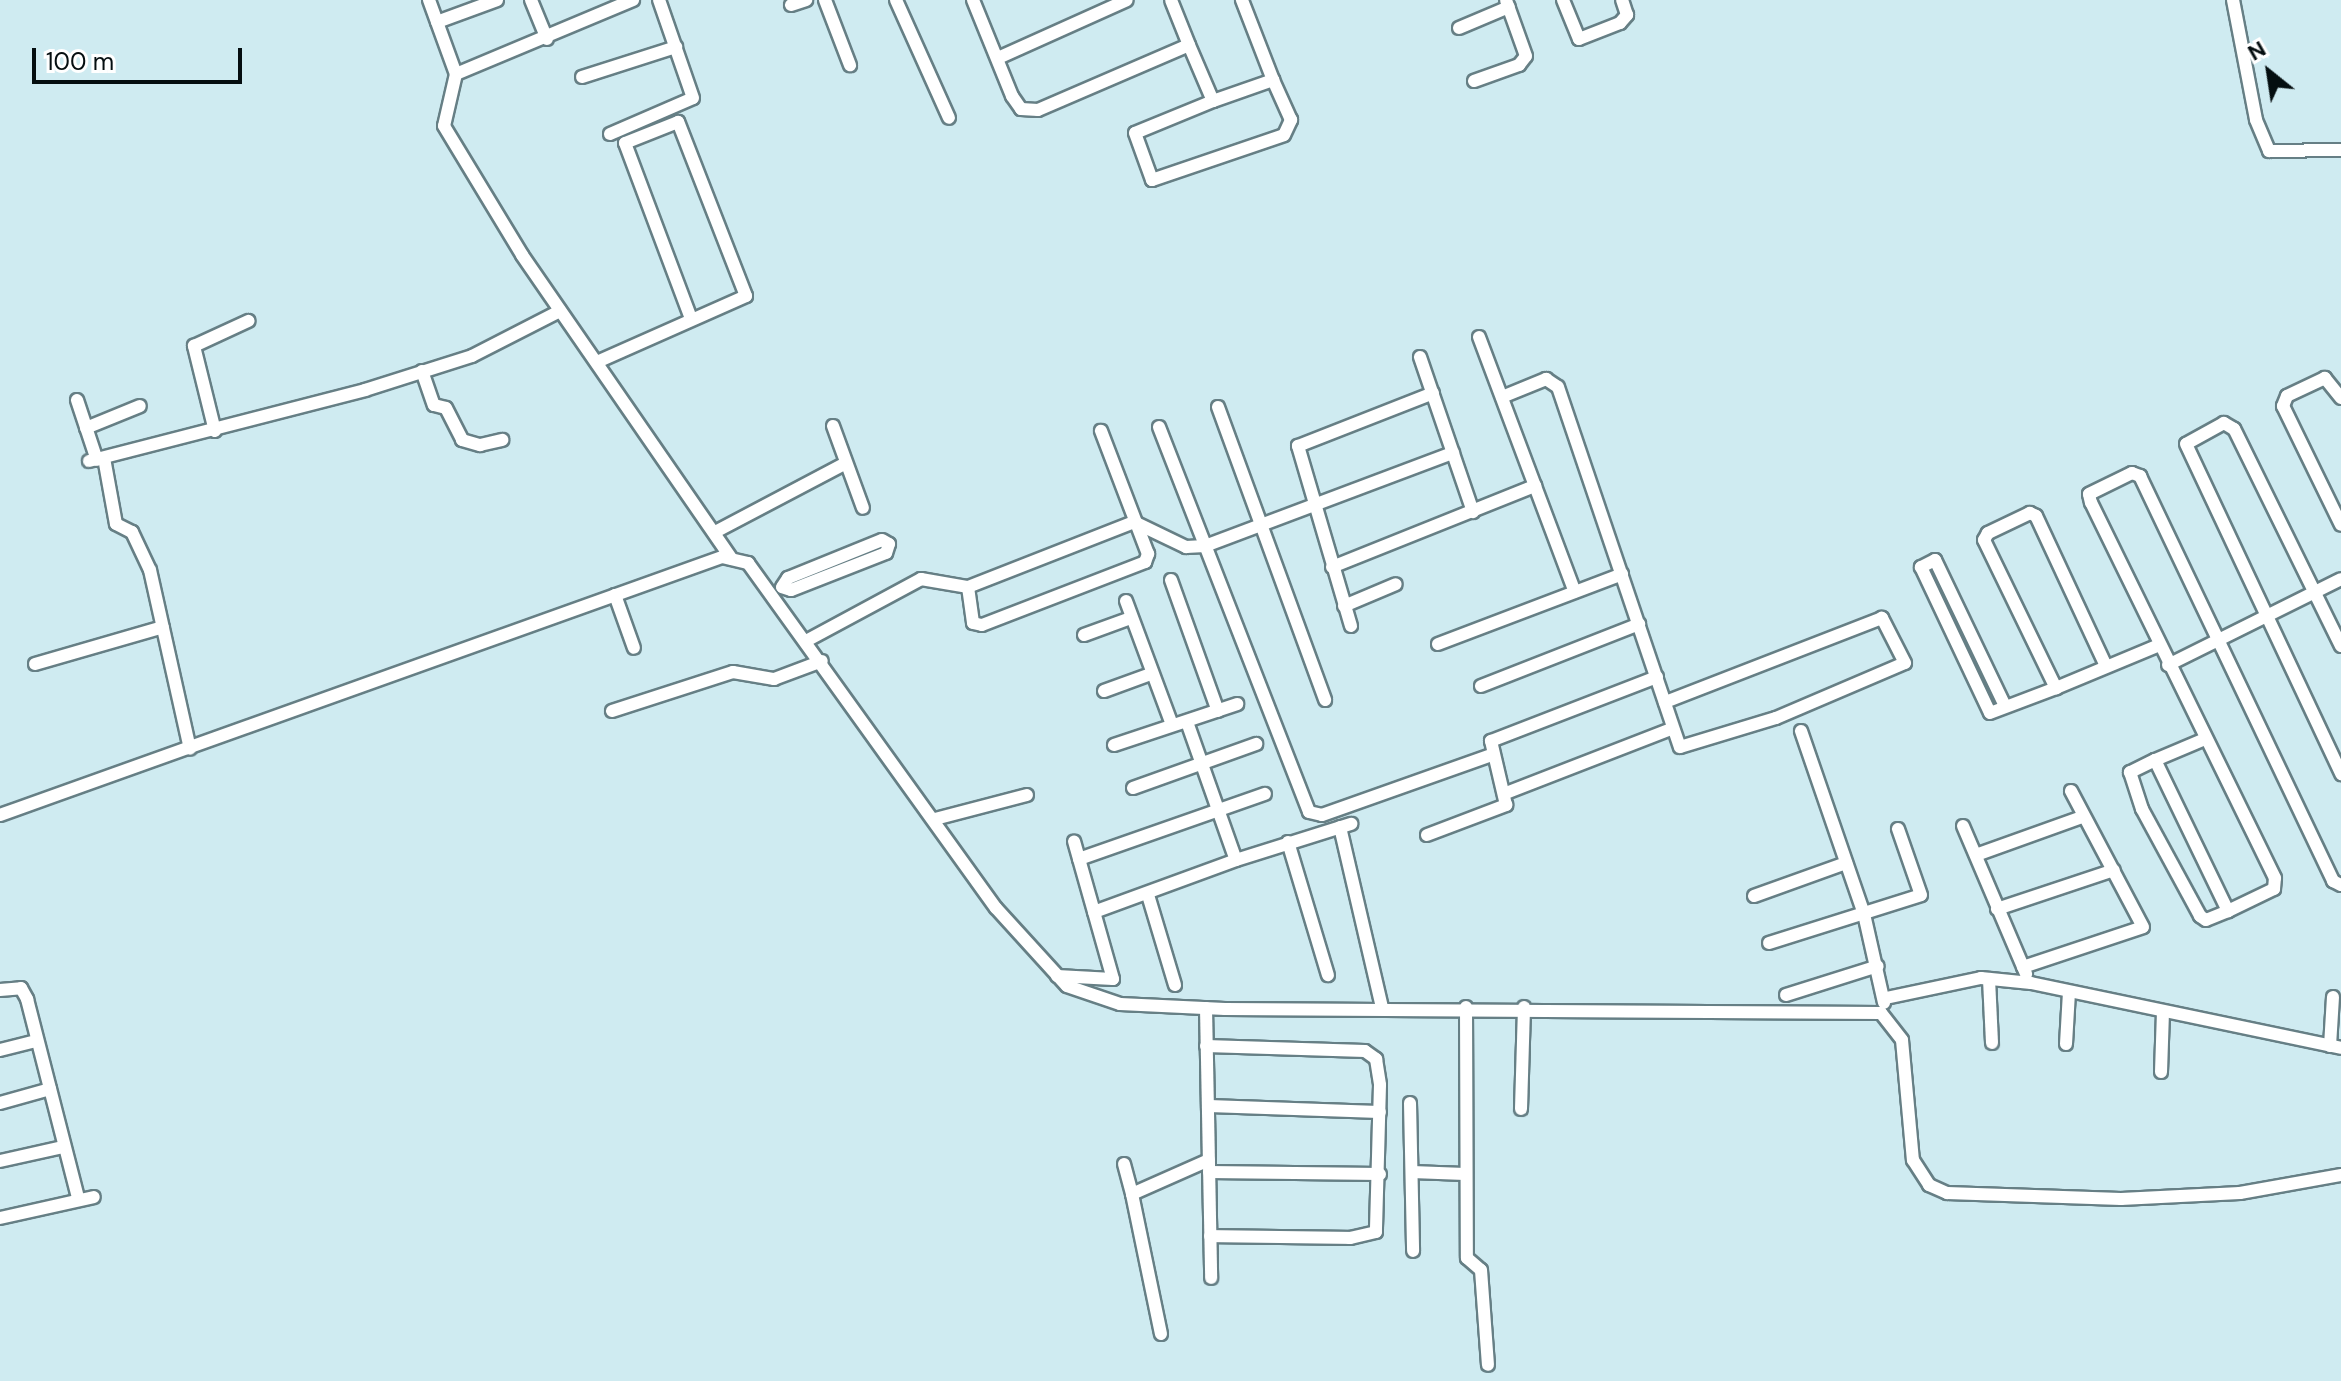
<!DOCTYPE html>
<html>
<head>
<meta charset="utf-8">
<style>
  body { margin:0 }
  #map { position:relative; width:2341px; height:1381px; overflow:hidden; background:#cfebf1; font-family:"DM Sans",sans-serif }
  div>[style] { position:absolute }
  .roads { filter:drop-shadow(2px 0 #667f85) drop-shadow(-2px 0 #667f85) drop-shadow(0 2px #667f85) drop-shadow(0 -2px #667f85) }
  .street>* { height:12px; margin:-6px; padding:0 6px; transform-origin:6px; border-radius:6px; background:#fff }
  span { translate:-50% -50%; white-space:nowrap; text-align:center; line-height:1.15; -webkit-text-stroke:8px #fff; paint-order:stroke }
  .north { position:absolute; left:2229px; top:32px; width:80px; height:80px; -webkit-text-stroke:6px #fff; paint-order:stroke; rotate:330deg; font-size:22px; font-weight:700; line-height:32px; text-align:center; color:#050e10 }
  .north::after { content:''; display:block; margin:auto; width:28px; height:36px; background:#050e10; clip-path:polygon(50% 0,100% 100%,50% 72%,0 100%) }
  .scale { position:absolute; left:32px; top:48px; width:210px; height:36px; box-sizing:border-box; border:4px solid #050e10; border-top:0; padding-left:10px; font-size:24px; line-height:28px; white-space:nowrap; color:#050e10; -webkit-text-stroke:6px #fff; paint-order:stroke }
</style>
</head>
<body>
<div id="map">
  <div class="roads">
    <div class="street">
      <i style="left:429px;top:0;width:79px;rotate:70deg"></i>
      <i style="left:456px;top:74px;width:53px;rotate:103deg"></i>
      <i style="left:444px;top:126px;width:151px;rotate:58.8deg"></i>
      <i style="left:522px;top:255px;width:369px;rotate:55.4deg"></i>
      <i style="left:531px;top:0;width:42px;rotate:67.7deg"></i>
      <i style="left:825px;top:0;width:70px;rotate:69deg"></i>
      <i style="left:896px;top:0;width:129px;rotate:65.8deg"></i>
      <i style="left:973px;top:0;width:104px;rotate:67.9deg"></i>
      <i style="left:1012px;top:96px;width:16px;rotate:55deg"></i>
      <i style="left:1021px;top:109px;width:17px;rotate:3deg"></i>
      <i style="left:1038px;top:110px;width:164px;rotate:-23.3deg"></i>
      <i style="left:1189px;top:45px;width:48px;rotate:-111.8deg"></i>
      <i style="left:1563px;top:0;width:42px;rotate:67.7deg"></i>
      <i style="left:1579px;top:39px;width:44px;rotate:-21.3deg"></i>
      <i style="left:1620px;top:23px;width:11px;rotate:-49deg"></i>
      <i style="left:1627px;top:15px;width:16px;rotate:-108deg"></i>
      <i style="left:2233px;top:0;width:122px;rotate:79.1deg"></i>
      <i style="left:2256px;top:120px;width:34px;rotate:67deg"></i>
      <i style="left:2269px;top:151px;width:72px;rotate:-0.8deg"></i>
      <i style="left:791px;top:5px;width:16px;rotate:-18deg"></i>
      <i style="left:437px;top:22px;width:64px;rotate:-20.1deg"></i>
      <i style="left:1459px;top:28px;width:54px;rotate:-22.8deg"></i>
      <i style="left:1189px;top:45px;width:61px;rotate:66.8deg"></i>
      <i style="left:1213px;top:101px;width:64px;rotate:-19.3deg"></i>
      <i style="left:1273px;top:80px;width:86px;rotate:-111.2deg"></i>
      <i style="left:998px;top:58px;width:141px;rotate:-24.2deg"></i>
      <i style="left:456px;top:74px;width:192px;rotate:-22.7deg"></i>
      <i style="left:582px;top:77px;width:99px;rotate:-17.7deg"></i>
      <i style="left:1474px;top:81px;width:48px;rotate:-19.6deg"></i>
      <i style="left:1519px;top:65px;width:11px;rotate:-52deg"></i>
      <i style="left:1526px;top:56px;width:59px;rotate:-109.7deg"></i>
      <i style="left:1213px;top:101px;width:84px;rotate:157.7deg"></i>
      <i style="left:1135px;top:133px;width:50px;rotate:70.1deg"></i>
      <i style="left:1152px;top:180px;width:139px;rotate:-18.8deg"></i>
      <i style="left:1284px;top:135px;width:17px;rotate:-65deg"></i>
      <i style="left:1291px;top:120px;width:44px;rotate:-114.2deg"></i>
      <i style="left:610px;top:134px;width:90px;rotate:-23.4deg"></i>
      <i style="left:693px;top:98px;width:104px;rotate:-109.1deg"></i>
      <i style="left:1479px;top:337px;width:272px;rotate:69.4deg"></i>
      <i style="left:1420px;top:357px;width:164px;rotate:71.1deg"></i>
      <i style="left:597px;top:362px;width:163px;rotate:-23.9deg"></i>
      <i style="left:746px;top:296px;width:187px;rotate:-111.3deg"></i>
      <i style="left:678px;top:122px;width:57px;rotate:158.4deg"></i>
      <i style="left:625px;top:143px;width:185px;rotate:69.4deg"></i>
      <i style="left:422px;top:371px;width:36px;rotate:71deg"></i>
      <i style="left:434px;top:405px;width:12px;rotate:14deg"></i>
      <i style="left:446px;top:408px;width:36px;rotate:63deg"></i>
      <i style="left:462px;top:440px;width:19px;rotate:16deg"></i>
      <i style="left:480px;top:445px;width:23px;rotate:-13deg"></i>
      <i style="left:1502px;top:397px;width:48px;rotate:-22.2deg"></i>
      <i style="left:1546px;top:379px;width:14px;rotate:34deg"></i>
      <i style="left:1558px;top:387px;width:380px;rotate:71.3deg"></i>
      <i style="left:1680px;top:747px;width:100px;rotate:-16.8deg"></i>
      <i style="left:1776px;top:718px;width:140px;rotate:-23.1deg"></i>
      <i style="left:1905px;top:663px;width:51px;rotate:-117.1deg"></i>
      <i style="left:1882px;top:618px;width:233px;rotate:158.8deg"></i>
      <i style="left:2341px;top:398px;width:26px;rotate:-129deg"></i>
      <i style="left:2325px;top:378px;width:42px;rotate:154.7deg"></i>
      <i style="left:2287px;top:396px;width:11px;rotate:112deg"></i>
      <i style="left:2283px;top:406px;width:132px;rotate:64deg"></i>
      <i style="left:77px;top:400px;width:63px;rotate:71.6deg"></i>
      <i style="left:1218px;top:407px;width:312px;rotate:69.9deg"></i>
      <i style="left:833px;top:426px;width:87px;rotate:69.9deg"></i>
      <i style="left:1159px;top:427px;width:413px;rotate:68.7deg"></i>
      <i style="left:1309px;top:812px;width:13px;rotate:13deg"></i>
      <i style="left:1322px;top:815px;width:179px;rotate:-19.5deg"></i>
      <i style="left:86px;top:428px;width:58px;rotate:-22.2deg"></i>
      <i style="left:215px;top:431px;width:88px;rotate:-103.9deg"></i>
      <i style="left:194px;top:346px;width:60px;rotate:-24.8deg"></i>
      <i style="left:104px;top:458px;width:67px;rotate:79.7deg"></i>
      <i style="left:116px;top:524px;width:18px;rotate:27deg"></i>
      <i style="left:132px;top:532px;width:42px;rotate:64.7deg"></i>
      <i style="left:150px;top:570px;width:183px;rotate:77.4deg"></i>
      <i style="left:89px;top:461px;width:285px;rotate:-14.4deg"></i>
      <i style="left:365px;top:390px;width:112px;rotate:-17.6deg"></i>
      <i style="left:472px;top:356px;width:99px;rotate:-27.1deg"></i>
      <i style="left:717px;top:531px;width:144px;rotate:-27.8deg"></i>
      <i style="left:882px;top:540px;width:8px;rotate:30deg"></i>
      <i style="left:889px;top:544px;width:9px;rotate:108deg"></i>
      <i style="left:886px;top:553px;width:102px;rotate:158.7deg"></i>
      <i style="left:791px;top:590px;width:9px;rotate:-162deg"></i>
      <i style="left:782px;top:587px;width:11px;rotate:-56deg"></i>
      <i style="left:788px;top:578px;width:101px;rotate:-22deg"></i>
      <i style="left:1332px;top:567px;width:219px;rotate:-21.8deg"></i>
      <i style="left:1171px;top:580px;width:139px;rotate:70.3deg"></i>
      <i style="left:968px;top:587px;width:36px;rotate:82deg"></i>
      <i style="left:973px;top:623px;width:9px;rotate:13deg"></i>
      <i style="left:982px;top:625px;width:175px;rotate:-21.1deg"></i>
      <i style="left:1145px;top:562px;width:9px;rotate:-69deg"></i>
      <i style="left:1148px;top:554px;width:132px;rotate:-110.9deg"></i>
      <i style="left:615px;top:595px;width:56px;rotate:70.3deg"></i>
      <i style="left:1126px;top:601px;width:132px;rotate:69.6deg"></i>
      <i style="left:1344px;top:606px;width:56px;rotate:-22.9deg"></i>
      <i style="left:1351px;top:626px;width:188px;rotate:-106.4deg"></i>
      <i style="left:1298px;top:446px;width:145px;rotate:-21.4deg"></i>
      <i style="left:1084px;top:635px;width:50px;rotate:-19.9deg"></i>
      <i style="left:806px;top:641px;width:131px;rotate:-28.3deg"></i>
      <i style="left:921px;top:579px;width:48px;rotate:9.7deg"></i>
      <i style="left:968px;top:587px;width:178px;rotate:-21.4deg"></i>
      <i style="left:1134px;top:522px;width:58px;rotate:25.7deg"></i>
      <i style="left:1186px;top:547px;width:19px;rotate:-3deg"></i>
      <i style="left:1205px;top:546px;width:265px;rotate:-20.6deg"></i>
      <i style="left:1438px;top:644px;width:197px;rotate:-20.8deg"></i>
      <i style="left:2341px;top:646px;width:242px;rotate:-116.2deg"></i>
      <i style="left:2234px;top:429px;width:12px;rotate:-149deg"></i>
      <i style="left:2224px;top:423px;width:43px;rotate:151.1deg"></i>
      <i style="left:2186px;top:444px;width:365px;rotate:64.8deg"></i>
      <i style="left:35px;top:664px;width:133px;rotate:-16.1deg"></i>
      <i style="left:2168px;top:665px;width:193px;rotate:-26.4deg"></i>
      <i style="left:2106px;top:666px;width:166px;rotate:-115deg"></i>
      <i style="left:2036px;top:516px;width:7px;rotate:-153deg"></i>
      <i style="left:2030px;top:513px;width:47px;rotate:154.5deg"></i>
      <i style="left:1988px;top:533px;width:8px;rotate:120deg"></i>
      <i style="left:1984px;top:540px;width:165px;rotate:64.1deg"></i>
      <i style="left:2056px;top:688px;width:109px;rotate:-22.6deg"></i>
      <i style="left:1481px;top:686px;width:170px;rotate:-21.4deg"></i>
      <i style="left:1104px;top:691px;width:50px;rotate:-19.9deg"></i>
      <i style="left:2005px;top:706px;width:162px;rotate:-115.6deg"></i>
      <i style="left:1935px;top:560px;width:16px;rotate:153deg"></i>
      <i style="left:1921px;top:567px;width:161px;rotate:64.7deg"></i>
      <i style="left:1990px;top:713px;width:71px;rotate:-20.7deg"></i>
      <i style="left:612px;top:711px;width:127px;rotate:-17.9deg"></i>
      <i style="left:733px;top:672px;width:42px;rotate:9.7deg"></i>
      <i style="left:774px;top:679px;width:51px;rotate:-20.6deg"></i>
      <i style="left:1187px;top:722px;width:146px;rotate:70.5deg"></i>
      <i style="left:1236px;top:860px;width:121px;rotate:-17.4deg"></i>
      <i style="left:1801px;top:731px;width:194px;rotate:71deg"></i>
      <i style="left:1864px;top:914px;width:91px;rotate:77.3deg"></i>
      <i style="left:2205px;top:739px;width:54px;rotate:157.2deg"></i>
      <i style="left:2155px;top:760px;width:168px;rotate:64.2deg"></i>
      <i style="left:2228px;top:911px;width:51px;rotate:-25.6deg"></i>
      <i style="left:2274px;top:889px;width:11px;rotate:-85deg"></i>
      <i style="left:2275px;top:878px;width:418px;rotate:-116.1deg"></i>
      <i style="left:2091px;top:503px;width:9px;rotate:-103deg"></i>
      <i style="left:2089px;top:494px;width:48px;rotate:-26deg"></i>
      <i style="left:2132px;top:473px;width:9px;rotate:21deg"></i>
      <i style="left:2140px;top:476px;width:449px;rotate:64.5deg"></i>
      <i style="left:2333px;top:881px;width:9px;rotate:27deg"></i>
      <i style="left:1114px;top:745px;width:130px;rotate:-18.4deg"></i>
      <i style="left:2155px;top:760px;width:28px;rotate:154deg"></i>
      <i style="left:2130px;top:772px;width:39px;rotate:72deg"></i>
      <i style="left:2142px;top:809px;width:122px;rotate:61.5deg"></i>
      <i style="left:2200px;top:916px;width:7px;rotate:34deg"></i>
      <i style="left:2206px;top:920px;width:24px;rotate:-22deg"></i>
      <i style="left:1133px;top:788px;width:131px;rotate:-19.7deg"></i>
      <i style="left:1506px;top:793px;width:177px;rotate:-21.2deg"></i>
      <i style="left:0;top:815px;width:767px;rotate:-19.66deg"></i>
      <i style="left:722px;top:557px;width:27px;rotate:13deg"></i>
      <i style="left:748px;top:563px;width:425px;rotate:54.3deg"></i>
      <i style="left:996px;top:908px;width:105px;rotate:47.7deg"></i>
      <i style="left:1067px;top:986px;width:56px;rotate:18.8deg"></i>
      <i style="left:1120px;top:1004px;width:105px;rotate:2.7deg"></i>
      <i style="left:1225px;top:1009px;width:656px;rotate:0.35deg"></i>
      <i style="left:1881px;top:1013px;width:34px;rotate:52deg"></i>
      <i style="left:1902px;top:1040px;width:121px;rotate:84.8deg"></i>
      <i style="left:1913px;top:1160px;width:30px;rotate:57deg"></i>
      <i style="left:1929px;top:1185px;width:20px;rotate:24deg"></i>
      <i style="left:1947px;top:1193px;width:174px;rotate:2deg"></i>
      <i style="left:2121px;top:1199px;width:119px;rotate:-2.9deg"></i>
      <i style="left:2240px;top:1193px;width:103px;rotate:-10.1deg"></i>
      <i style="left:935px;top:819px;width:95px;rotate:-14.6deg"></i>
      <i style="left:1963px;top:826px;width:161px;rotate:66.9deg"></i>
      <i style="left:1340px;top:827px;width:185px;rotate:76.9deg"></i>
      <i style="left:1427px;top:835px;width:85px;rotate:-20.8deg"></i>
      <i style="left:1506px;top:805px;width:66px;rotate:-103.2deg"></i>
      <i style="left:1491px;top:741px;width:178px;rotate:-21.1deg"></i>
      <i style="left:1288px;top:842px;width:139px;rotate:73.3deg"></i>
      <i style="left:1976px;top:855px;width:113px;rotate:-19.7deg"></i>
      <i style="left:1079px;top:859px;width:197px;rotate:-19.3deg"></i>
      <i style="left:1148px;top:895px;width:94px;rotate:73.3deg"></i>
      <i style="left:1754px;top:896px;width:98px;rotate:-19.7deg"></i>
      <i style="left:1997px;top:909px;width:123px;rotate:-18.4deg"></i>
      <i style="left:1094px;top:912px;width:151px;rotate:-20.1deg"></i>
      <i style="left:1769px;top:943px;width:159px;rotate:-17.5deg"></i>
      <i style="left:1921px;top:895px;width:70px;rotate:-109.2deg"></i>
      <i style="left:2023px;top:967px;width:126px;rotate:-18.4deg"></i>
      <i style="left:2143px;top:927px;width:154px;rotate:-117.9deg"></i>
      <i style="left:1057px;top:976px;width:56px;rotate:3.1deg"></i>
      <i style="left:1113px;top:979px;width:143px;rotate:-105.8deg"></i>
      <i style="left:1989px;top:979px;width:64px;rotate:87.3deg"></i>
      <i style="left:0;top:990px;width:21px;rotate:-5deg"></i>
      <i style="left:21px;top:988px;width:13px;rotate:61deg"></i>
      <i style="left:27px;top:999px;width:205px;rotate:75.6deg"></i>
      <i style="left:1786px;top:995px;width:96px;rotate:-17.5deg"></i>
      <i style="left:1886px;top:998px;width:97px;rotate:-11.9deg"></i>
      <i style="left:1981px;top:978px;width:50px;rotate:5.7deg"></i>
      <i style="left:2031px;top:983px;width:317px;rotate:11.8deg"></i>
      <i style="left:1466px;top:1007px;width:251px;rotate:89.8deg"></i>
      <i style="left:1467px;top:1258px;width:18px;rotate:41deg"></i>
      <i style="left:1481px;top:1270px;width:95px;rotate:85.8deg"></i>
      <i style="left:1206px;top:1008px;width:270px;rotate:88.9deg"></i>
      <i style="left:2066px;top:1044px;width:52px;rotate:-86.7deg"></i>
      <i style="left:1206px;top:1046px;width:159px;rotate:1.8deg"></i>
      <i style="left:1365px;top:1051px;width:14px;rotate:36deg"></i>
      <i style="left:1376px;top:1059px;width:26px;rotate:81deg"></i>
      <i style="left:1380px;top:1085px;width:147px;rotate:91.6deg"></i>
      <i style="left:1376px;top:1232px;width:27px;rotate:167deg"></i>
      <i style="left:1350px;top:1238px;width:140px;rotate:-179.2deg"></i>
      <i style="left:2330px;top:1046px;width:49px;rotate:-86.5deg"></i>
      <i style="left:0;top:1050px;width:37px;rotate:-14deg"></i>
      <i style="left:2161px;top:1072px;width:60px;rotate:-88.1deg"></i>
      <i style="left:0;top:1103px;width:52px;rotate:-15.6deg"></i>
      <i style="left:1410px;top:1103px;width:148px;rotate:88.8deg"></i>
      <i style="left:1208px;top:1106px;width:172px;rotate:2deg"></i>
      <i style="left:1521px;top:1109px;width:102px;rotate:-88.3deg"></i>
      <i style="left:0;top:1161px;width:65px;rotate:-12.5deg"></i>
      <i style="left:1124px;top:1164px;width:31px;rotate:75deg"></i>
      <i style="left:1209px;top:1172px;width:171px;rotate:0.7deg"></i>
      <i style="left:1412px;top:1172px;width:53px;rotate:2.2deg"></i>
      <i style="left:0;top:1218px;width:96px;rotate:-12.6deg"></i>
      <i style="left:1161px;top:1334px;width:143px;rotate:-101.7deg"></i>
      <i style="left:1132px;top:1194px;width:84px;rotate:-23.8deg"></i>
    </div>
  </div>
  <div class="north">N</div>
  <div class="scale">100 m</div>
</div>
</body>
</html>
